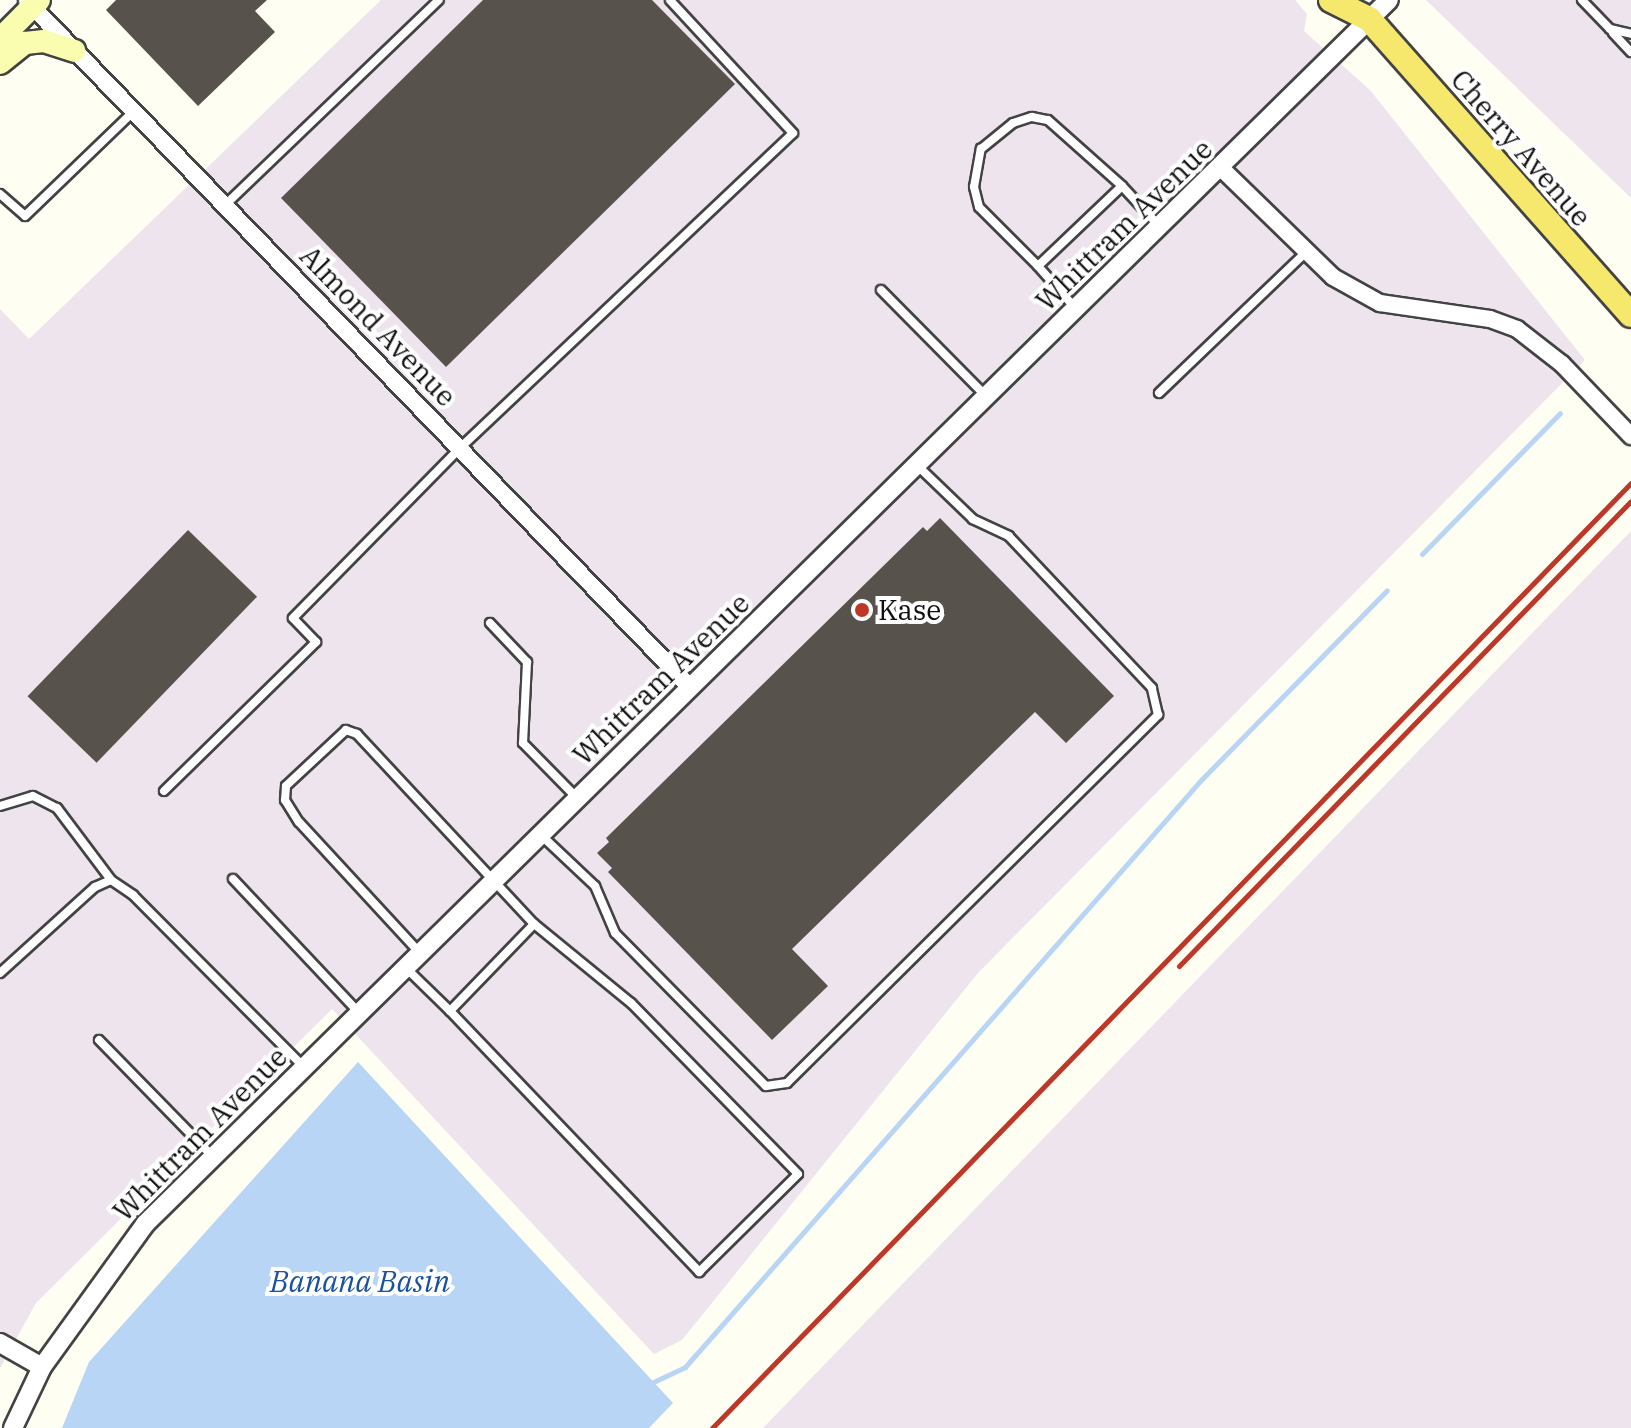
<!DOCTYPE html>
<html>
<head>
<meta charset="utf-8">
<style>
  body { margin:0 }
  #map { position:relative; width:1631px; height:1428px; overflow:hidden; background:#fffef2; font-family:"IBM Plex Serif",serif }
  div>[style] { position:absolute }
  .industrial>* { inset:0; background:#eee4ed }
  .water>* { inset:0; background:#b8d5f5 }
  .stream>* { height:5px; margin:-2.5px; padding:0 2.5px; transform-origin:2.5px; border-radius:2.5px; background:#b8d5f5 }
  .building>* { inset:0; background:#58524c; transform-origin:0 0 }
  .roads { filter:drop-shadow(2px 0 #434343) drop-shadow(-2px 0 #434343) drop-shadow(0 2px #434343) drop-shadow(0 -2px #434343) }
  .service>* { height:8px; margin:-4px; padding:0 4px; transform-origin:4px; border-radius:4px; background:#fff }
  .minor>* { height:16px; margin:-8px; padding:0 8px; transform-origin:8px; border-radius:8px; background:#fff }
  .tertiary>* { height:18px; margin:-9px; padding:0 9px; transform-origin:9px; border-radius:9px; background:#fff }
  .secondary>* { height:22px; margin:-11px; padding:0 11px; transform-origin:11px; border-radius:11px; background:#fafdaf }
  .primary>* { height:24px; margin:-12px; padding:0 12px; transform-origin:12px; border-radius:12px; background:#f5e86c }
  .rail>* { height:5px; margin:-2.5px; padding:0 2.5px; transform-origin:2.5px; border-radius:2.5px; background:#be3829 }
  .dots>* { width:22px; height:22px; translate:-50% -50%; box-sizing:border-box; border:4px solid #fff; border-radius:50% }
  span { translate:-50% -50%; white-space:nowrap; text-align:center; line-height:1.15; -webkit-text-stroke:8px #fff; paint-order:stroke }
  .street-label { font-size:28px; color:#101010 }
  .poi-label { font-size:28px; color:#101010 }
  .left { translate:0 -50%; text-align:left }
  .water-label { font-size:30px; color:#1a52a0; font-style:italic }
</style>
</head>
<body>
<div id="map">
  <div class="industrial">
    <i style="clip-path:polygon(381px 0,1295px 0,1307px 14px,1304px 31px,1370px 90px,1585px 360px,978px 973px,682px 1340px,654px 1354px,332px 1009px,36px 1303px,0 1368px,0 309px,29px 339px)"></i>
    <i style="clip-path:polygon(1426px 0,1631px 0,1631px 198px,1427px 1px)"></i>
    <i style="clip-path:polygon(1631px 531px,1631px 1428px,763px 1428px,1066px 1115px)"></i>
  </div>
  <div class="water">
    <i style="clip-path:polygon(358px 1062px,673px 1403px,649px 1428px,62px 1428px,89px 1362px)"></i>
  </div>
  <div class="stream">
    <i style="left:1422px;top:554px;width:197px;rotate:-45.6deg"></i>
    <i style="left:649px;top:1384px;width:40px;rotate:-25deg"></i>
    <i style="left:685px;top:1367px;width:783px;rotate:-48.68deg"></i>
    <i style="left:1202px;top:779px;width:264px;rotate:-45.6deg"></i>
  </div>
  <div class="building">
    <i style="clip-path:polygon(116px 0,267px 0,255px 11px,275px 32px,198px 106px,106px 10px)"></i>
    <i style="clip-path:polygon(483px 0,652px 0,735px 84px,446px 367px,281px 198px)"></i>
    <i style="clip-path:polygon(940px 518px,1114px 696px,1066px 743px,1035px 712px,792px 949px,828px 986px,772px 1040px,608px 872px,612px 868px,597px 853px,609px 842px,606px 838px,923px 527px,927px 531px)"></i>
    <i style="left:188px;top:530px;width:96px;height:231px;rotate:44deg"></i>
  </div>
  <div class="roads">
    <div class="service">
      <i style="left:1582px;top:0;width:40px;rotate:46deg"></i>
      <i style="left:1610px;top:29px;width:22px;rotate:13deg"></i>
      <i style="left:1613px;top:33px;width:26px;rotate:47deg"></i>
      <i style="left:0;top:194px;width:33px;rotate:41deg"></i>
      <i style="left:25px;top:216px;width:150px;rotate:-43.9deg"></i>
      <i style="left:225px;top:205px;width:296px;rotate:-43.8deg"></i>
      <i style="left:1038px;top:266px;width:83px;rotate:-135deg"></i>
      <i style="left:979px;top:207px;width:21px;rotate:-104deg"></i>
      <i style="left:974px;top:187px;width:39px;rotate:-80deg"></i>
      <i style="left:981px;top:149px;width:41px;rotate:-39.1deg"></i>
      <i style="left:1013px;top:123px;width:20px;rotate:-18deg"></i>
      <i style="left:1032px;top:117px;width:16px;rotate:11deg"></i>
      <i style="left:1048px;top:120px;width:99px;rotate:41.7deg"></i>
      <i style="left:881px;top:290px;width:151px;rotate:45.3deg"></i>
      <i style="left:1077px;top:310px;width:59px;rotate:-131.6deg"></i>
      <i style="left:1038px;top:266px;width:116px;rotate:-43.6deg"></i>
      <i style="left:1122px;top:186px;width:56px;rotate:47.2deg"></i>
      <i style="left:1159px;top:393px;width:204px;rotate:-43.8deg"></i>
      <i style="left:490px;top:623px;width:54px;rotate:46.5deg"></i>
      <i style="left:527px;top:662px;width:81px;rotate:92.8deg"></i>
      <i style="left:523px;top:743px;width:78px;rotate:45.5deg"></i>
      <i style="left:164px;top:791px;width:213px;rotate:-44.4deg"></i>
      <i style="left:316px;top:642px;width:33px;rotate:-134deg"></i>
      <i style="left:293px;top:618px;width:238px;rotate:-45.5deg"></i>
      <i style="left:460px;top:448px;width:458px;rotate:-43.4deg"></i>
      <i style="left:793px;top:133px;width:181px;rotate:-132.8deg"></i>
      <i style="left:0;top:806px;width:34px;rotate:-17deg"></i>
      <i style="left:33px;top:796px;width:27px;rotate:27deg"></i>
      <i style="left:57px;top:808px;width:90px;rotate:53.1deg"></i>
      <i style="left:542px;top:836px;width:73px;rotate:43.3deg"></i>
      <i style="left:595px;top:886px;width:51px;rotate:66.9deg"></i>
      <i style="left:615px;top:933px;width:215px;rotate:45.4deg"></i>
      <i style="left:766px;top:1086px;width:21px;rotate:-8deg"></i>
      <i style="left:787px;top:1083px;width:523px;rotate:-44.77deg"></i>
      <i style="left:1158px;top:715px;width:28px;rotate:-103deg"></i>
      <i style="left:1152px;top:688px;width:209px;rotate:-133.3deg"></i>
      <i style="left:1009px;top:536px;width:40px;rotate:-155deg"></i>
      <i style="left:973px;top:519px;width:76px;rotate:-136.1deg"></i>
      <i style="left:233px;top:879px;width:185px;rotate:46.7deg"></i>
      <i style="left:407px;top:969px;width:60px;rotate:44.3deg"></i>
      <i style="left:450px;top:1011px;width:121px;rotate:-46deg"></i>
      <i style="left:534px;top:924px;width:260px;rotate:-133deg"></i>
      <i style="left:357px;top:734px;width:12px;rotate:-160deg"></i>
      <i style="left:346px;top:730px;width:82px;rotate:137deg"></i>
      <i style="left:286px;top:786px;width:14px;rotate:94deg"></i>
      <i style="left:285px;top:800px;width:26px;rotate:58deg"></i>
      <i style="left:299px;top:822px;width:180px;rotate:47.3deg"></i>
      <i style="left:0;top:973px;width:128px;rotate:-42.2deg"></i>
      <i style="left:95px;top:887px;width:17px;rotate:-24deg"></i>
      <i style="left:111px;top:880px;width:27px;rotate:34deg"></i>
      <i style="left:133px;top:895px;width:243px;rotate:45.2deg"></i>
      <i style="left:450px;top:1011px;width:361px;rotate:46.3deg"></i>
      <i style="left:699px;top:1272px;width:139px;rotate:-44.7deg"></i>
      <i style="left:798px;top:1174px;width:239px;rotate:-134.3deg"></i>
      <i style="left:631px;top:1003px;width:125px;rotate:-140.8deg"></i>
      <i style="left:99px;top:1040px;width:163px;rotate:45.7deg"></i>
    </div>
    <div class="minor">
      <i style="left:27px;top:1px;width:955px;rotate:45.98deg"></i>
      <i style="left:1221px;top:168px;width:156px;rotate:44.2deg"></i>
      <i style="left:1333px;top:277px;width:54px;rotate:29deg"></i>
      <i style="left:1380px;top:303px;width:111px;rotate:8.3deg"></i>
      <i style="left:1490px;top:319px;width:29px;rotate:20deg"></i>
      <i style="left:1517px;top:329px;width:57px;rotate:37.9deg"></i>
      <i style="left:1562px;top:364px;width:100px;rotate:46.2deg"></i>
    </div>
    <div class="tertiary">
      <i style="left:0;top:1343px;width:48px;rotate:29.7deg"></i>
      <i style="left:13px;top:1428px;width:68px;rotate:-64.6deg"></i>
      <i style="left:42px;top:1367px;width:176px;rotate:-54.2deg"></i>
      <i style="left:145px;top:1224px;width:1745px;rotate:-44.54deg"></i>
    </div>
    <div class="secondary">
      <i style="left:0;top:39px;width:55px;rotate:-45deg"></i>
      <i style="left:0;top:63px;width:32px;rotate:-39deg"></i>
      <i style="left:25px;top:43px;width:19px;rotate:-6deg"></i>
      <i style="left:44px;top:41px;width:32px;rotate:18deg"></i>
    </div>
    <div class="primary">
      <i style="left:1331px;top:0;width:42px;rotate:26.6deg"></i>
      <i style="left:1369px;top:19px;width:395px;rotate:48.5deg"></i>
    </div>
  </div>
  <div class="rail">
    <i style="left:1179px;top:966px;width:648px;rotate:-45.81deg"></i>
    <i style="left:712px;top:1428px;width:1318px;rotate:-45.8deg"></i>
  </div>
  <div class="dots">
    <i style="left:862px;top:610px;background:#be3829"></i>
  </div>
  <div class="street-label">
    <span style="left:1521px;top:148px;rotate:49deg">Cherry Avenue</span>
    <span style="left:1124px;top:225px;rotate:-44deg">Whittram Avenue</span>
    <span style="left:378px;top:326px;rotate:46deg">Almond Avenue</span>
    <span style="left:661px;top:679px;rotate:-44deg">Whittram Avenue</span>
    <span style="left:200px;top:1134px;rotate:-45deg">Whittram Avenue</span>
  </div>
  <div class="poi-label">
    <span class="left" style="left:878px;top:610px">Kase</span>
  </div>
  <div class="water-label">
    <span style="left:360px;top:1281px">Banana Basin</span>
  </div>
</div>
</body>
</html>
